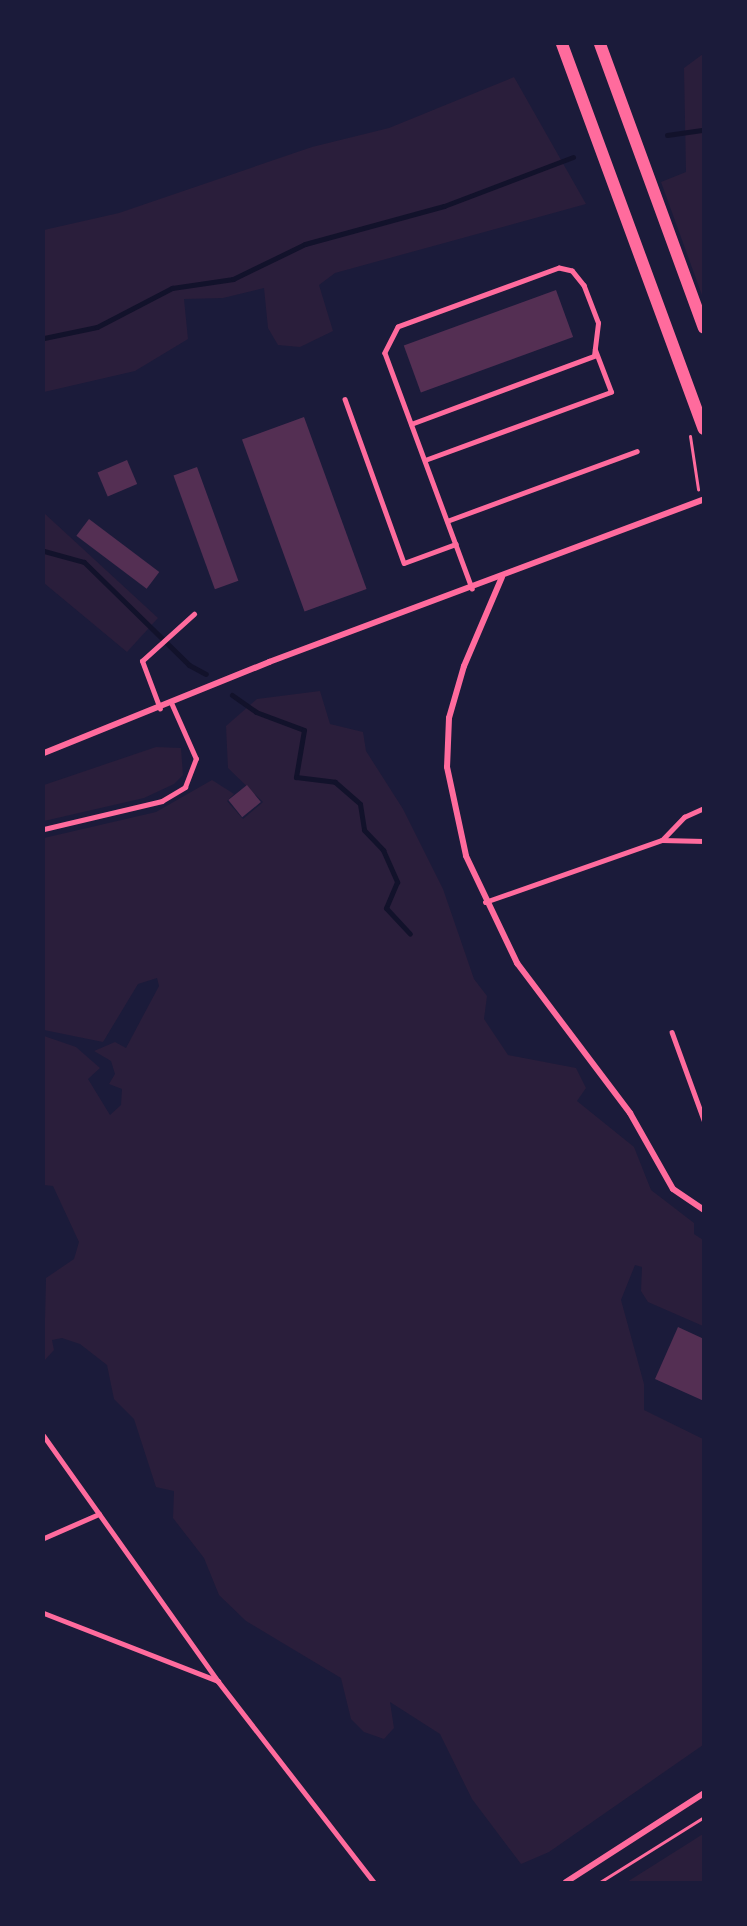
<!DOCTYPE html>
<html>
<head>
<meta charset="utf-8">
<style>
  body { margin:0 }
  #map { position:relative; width:747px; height:1926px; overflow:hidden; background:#1b1b3a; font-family:"PT Serif",serif }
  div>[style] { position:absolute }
  .green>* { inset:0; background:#2a1e3b }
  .stream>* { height:5px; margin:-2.5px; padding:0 2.5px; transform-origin:2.5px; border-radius:2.5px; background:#12122b }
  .building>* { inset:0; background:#542f53; transform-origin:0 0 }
  .path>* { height:3px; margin:-1.5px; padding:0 1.5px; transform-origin:1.5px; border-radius:1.5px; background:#ff6b9d }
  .service>* { height:4.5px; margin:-2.25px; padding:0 2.25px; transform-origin:2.25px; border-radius:2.25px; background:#ff6b9d }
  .minor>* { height:6px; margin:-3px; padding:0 3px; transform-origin:3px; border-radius:3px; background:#ff6b9d }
  .secondary>* { height:12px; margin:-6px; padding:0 6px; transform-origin:6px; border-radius:6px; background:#ff6b9d }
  span { translate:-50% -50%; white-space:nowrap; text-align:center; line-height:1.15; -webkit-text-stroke:4.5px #1b1b3a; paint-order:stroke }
  .frame { position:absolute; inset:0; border:45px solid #1b1b3a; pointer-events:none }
</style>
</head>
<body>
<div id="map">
  <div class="green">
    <i style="clip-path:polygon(703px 54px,703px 298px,661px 182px,686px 172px,684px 68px)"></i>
    <i style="clip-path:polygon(514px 77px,586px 204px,335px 273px,319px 285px,333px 331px,300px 347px,278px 345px,268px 328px,264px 288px,223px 298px,184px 299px,188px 339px,135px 371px,44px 392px,44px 230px,119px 213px,312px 147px,389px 128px)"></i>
    <i style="clip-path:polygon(44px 513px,158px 618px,127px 652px,44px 583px)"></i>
    <i style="clip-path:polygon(320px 691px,330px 724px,363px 732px,366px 751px,403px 809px,443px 889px,474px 979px,487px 996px,484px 1019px,508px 1055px,576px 1068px,586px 1088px,577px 1101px,634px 1147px,651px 1190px,694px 1223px,694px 1234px,703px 1240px,703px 1326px,648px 1302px,641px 1291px,642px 1267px,635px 1265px,621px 1300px,644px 1384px,644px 1410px,703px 1439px,703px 1745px,549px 1852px,521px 1864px,472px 1799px,440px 1734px,390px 1702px,394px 1728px,384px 1739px,364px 1732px,351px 1719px,341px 1678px,246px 1621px,219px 1595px,204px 1558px,173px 1518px,174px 1491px,156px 1487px,134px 1419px,114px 1399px,107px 1365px,80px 1344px,62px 1338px,52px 1340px,54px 1350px,44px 1361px,46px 1278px,74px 1259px,79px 1242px,53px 1186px,44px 1185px,44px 1036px,76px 1047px,100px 1068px,88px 1079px,110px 1115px,121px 1105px,122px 1089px,109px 1084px,115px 1074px,111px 1061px,94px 1051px,115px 1042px,126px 1048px,159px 986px,157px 978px,138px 984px,103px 1042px,44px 1030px,44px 838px,156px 812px,212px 780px,234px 794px,227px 801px,243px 819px,263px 802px,228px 768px,226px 726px,257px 699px)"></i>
    <i style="clip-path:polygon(156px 747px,181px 748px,183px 775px,174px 784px,144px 798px,44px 821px,44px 785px)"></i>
    <i style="clip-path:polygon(703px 1834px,703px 1882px,627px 1882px,692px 1841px)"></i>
  </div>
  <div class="stream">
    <i style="left:667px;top:135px;width:37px;rotate:-8deg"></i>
    <i style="left:44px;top:338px;width:54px;rotate:-11.7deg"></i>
    <i style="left:97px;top:327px;width:85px;rotate:-27.5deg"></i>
    <i style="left:172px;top:288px;width:62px;rotate:-8.4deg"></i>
    <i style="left:233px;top:279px;width:80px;rotate:-25.9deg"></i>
    <i style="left:305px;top:244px;width:144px;rotate:-15.3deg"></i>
    <i style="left:444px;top:206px;width:138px;rotate:-20.8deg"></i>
    <i style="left:44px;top:551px;width:41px;rotate:15.4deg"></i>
    <i style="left:84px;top:562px;width:147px;rotate:44.4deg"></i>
    <i style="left:189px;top:665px;width:19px;rotate:28deg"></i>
    <i style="left:232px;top:695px;width:29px;rotate:35deg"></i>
    <i style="left:256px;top:712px;width:51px;rotate:20.6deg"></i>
    <i style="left:304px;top:730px;width:48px;rotate:99.7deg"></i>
    <i style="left:296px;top:777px;width:39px;rotate:7deg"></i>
    <i style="left:335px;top:782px;width:33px;rotate:41deg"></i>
    <i style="left:360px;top:804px;width:26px;rotate:81deg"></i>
    <i style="left:364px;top:830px;width:28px;rotate:46deg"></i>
    <i style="left:383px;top:850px;width:35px;rotate:66deg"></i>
    <i style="left:397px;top:882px;width:28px;rotate:113deg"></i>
    <i style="left:386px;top:908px;width:35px;rotate:47deg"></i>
  </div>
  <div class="building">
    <i style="left:556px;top:290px;width:50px;height:162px;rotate:70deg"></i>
    <i style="left:304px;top:417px;width:183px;height:66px;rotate:70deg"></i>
    <i style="left:127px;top:460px;width:26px;height:32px;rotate:67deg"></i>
    <i style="left:197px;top:467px;width:121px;height:25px;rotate:70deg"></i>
    <i style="left:89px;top:519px;width:88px;height:21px;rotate:37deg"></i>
    <i style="left:247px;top:785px;width:22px;height:24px;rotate:51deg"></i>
    <i style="clip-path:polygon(678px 1327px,704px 1339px,704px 1401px,655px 1379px)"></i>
  </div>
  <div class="path">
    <i style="left:690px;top:436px;width:54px;rotate:81.4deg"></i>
    <i style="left:600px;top:1882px;width:123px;rotate:-32deg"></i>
  </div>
  <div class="service">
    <i style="left:345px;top:399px;width:174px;rotate:70.2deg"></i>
    <i style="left:404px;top:563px;width:55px;rotate:-20.1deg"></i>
    <i style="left:411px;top:424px;width:195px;rotate:-20.4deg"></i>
    <i style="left:594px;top:356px;width:33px;rotate:-83deg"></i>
    <i style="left:598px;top:323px;width:40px;rotate:-111deg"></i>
    <i style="left:584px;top:286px;width:19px;rotate:-129deg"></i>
    <i style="left:572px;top:271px;width:13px;rotate:-167deg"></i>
    <i style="left:559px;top:268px;width:171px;rotate:159.9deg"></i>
    <i style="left:398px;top:327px;width:29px;rotate:117deg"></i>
    <i style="left:385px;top:353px;width:251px;rotate:69.7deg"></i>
    <i style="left:425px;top:460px;width:198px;rotate:-20.1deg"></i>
    <i style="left:611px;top:392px;width:45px;rotate:-110.9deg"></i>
    <i style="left:447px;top:521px;width:202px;rotate:-20.2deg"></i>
    <i style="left:160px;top:709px;width:51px;rotate:-110.6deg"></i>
    <i style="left:142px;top:661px;width:70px;rotate:-42.1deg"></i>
    <i style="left:44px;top:829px;width:121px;rotate:-13.3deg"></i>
    <i style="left:162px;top:801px;width:27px;rotate:-31deg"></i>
    <i style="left:185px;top:787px;width:30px;rotate:-69deg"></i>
    <i style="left:196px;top:759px;width:59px;rotate:-114deg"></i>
    <i style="left:662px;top:840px;width:32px;rotate:-46deg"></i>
    <i style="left:684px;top:817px;width:22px;rotate:-24deg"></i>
    <i style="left:485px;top:902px;width:188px;rotate:-19.3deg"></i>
    <i style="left:662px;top:840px;width:42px;rotate:1.4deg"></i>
    <i style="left:672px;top:1032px;width:94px;rotate:70deg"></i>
    <i style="left:44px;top:1436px;width:301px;rotate:54.6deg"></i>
    <i style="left:44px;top:1538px;width:60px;rotate:-23.6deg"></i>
    <i style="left:44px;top:1613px;width:187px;rotate:21.3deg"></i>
    <i style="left:218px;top:1681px;width:254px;rotate:52.2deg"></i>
  </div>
  <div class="minor">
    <i style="left:502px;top:577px;width:97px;rotate:113.1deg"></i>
    <i style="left:464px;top:666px;width:54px;rotate:106.1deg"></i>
    <i style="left:449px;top:718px;width:49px;rotate:92.3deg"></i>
    <i style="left:447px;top:767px;width:91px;rotate:77.9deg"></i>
    <i style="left:466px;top:856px;width:119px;rotate:64.5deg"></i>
    <i style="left:517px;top:963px;width:188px;rotate:53deg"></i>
    <i style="left:630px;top:1113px;width:87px;rotate:60.5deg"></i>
    <i style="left:673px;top:1189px;width:37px;rotate:34deg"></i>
    <i style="left:44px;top:753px;width:243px;rotate:-22deg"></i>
    <i style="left:269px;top:662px;width:465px;rotate:-20.5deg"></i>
    <i style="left:566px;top:1882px;width:164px;rotate:-32.8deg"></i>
  </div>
  <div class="secondary">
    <i style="left:562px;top:44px;width:410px;rotate:69.8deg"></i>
    <i style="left:600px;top:44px;width:302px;rotate:69.9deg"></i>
  </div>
  <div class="frame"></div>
</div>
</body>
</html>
